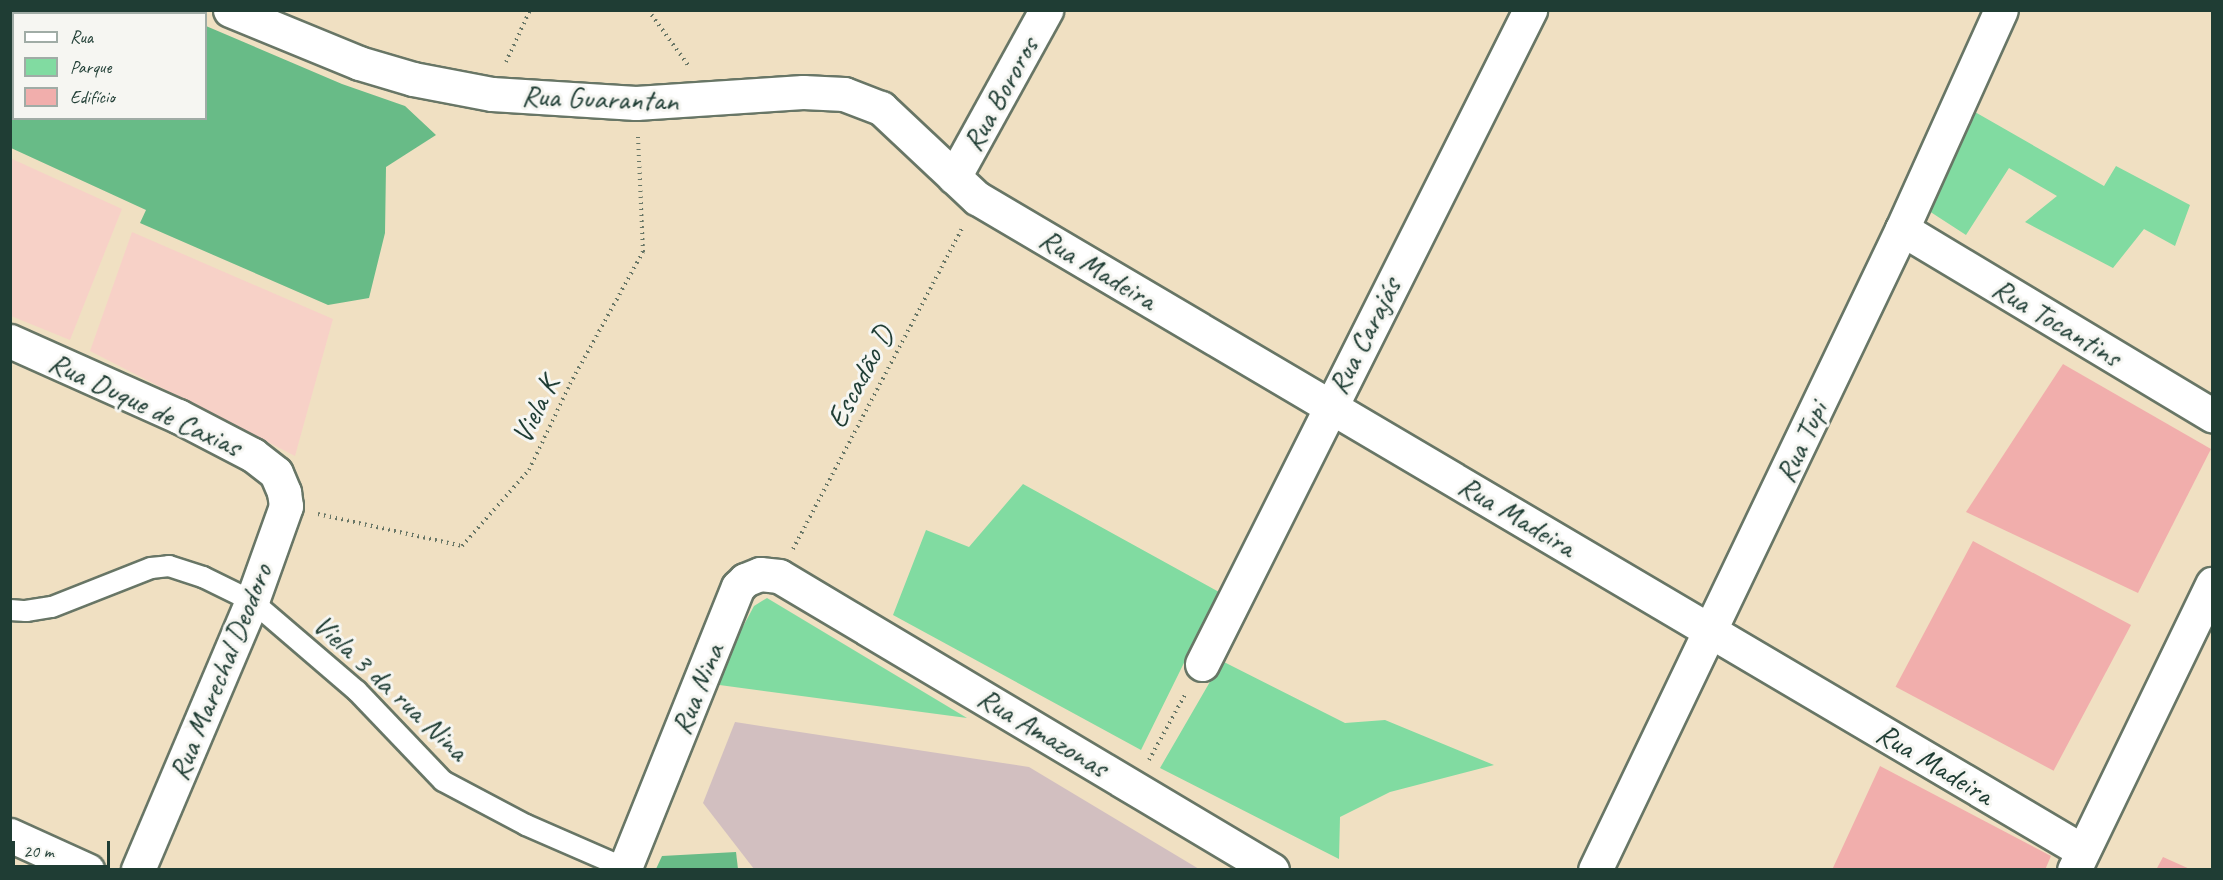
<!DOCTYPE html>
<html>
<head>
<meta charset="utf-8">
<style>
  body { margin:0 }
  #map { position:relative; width:2223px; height:880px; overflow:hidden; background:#f0e0c2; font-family:Caveat,sans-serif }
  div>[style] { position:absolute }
  .built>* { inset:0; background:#f7d1c7 }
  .industrial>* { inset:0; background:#d2bfc0 }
  .green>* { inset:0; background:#81dba1 }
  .forest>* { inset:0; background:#68bb87; transform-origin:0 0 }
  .building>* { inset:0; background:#f1aeac; transform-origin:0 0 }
  .path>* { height:4px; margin-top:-2px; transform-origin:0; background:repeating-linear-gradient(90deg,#687666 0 1.5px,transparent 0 6px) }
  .roads { filter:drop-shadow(2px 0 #687666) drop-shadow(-2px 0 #687666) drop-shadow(0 2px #687666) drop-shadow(0 -2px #687666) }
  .service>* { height:20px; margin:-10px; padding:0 10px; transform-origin:10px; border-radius:10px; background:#fff }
  .minor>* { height:33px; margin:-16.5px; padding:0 16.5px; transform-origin:16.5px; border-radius:16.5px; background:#fff }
  .tertiary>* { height:33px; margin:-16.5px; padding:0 16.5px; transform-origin:16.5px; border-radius:16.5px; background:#fff }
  span { translate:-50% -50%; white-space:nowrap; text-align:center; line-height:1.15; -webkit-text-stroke:6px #f6f6f2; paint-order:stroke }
  .street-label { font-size:30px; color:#1f3d34 }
  .frame { position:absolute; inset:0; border:12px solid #1f3d34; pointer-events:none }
  .legend { position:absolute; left:12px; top:12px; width:195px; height:108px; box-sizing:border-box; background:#f6f6f2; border:2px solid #a0aca6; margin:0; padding:8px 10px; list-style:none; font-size:18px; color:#1f3d34 }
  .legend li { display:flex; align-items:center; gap:12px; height:30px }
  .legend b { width:30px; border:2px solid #a0aca6 }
  .scale { position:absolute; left:12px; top:841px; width:98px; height:27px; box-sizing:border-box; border:3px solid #1f3d34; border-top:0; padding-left:8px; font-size:18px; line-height:21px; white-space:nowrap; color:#1f3d34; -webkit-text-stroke:4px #f6f6f2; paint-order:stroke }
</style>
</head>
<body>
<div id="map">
  <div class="built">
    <i style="clip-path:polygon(10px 158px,122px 209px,70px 340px,11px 316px)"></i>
    <i style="clip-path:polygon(132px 232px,333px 319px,295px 456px,90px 351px)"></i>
  </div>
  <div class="industrial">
    <i style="clip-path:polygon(735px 722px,1029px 767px,1199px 869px,754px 869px,703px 803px)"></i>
  </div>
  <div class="green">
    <i style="clip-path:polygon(1975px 112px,2104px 186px,2116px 166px,2190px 205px,2175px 246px,2144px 229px,2113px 268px,2025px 222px,2057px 196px,2009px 168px,1966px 235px,1929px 211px)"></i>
    <i style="clip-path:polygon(1023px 484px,1219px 592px,1141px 750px,893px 615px,926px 530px,969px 547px)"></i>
    <i style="clip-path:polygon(767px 598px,967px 718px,712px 684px,754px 606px)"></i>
    <i style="clip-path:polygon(1222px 661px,1345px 723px,1385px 720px,1494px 765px,1390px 792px,1340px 817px,1339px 859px,1160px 768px)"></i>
  </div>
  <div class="forest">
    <i style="left:32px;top:10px;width:136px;height:4px"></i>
    <i style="clip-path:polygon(206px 26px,342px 84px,405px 106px,436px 135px,386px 167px,385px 233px,369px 298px,328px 305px,140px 223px,146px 210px,11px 148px,10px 55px,13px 49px,14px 118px,206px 118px)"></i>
    <i style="clip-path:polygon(736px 852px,738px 869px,656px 869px,662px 856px)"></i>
  </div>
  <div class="building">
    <i style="clip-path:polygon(2063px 364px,2211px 449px,2138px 593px,1966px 512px)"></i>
    <i style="left:1973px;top:541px;width:179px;height:165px;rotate:28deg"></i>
    <i style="clip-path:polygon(1880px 766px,2051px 856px,2045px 870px,1832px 870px)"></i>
    <i style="clip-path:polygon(2163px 857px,2192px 870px,2156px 870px)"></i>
  </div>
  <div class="path">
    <i style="left:648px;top:10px;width:68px;rotate:54deg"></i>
    <i style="left:506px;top:62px;width:57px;rotate:-65.2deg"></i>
    <i style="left:318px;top:514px;width:148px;rotate:12.5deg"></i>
    <i style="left:462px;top:546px;width:101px;rotate:-48.6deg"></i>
    <i style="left:529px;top:470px;width:95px;rotate:-64.5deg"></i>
    <i style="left:570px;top:384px;width:151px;rotate:-61.1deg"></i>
    <i style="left:643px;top:252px;width:116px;rotate:-92.5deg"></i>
    <i style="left:793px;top:549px;width:365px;rotate:-62.2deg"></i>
    <i style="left:1149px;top:760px;width:77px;rotate:-61.1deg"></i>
  </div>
  <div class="roads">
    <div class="service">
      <i style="left:10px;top:610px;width:16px;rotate:4deg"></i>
      <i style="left:26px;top:611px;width:26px;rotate:-9deg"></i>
      <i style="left:52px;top:607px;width:106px;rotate:-21.5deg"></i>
      <i style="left:151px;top:568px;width:18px;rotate:-6deg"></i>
      <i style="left:169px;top:566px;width:36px;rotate:18deg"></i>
      <i style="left:203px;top:577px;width:55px;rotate:26.1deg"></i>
      <i style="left:252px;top:601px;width:138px;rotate:40.6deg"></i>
      <i style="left:357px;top:691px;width:124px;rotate:46.3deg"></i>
      <i style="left:443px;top:781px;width:94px;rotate:27.9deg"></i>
      <i style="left:526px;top:825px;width:108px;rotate:23.5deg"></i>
    </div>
    <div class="minor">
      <i style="left:230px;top:10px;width:139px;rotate:22.3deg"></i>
      <i style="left:359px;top:63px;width:56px;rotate:16.5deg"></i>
      <i style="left:413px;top:79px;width:80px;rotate:10.8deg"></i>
      <i style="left:492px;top:94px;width:144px;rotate:3.6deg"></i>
      <i style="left:636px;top:103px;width:167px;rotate:-3.8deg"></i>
      <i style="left:803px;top:92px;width:41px;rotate:2.8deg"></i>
      <i style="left:844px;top:94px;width:40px;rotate:21deg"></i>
      <i style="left:881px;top:108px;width:132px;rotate:43.2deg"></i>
      <i style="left:977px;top:198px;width:1284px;rotate:30.56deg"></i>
      <i style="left:954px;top:177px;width:191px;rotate:-61.1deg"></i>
      <i style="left:1902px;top:229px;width:362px;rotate:31deg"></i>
      <i style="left:10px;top:341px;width:184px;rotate:24.1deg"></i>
      <i style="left:178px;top:416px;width:85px;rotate:27.5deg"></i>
      <i style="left:253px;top:455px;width:29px;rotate:38deg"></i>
      <i style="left:276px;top:473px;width:21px;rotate:67deg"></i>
      <i style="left:284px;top:492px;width:14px;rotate:82deg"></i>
      <i style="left:286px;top:506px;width:101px;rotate:109.7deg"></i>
      <i style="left:252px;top:601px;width:292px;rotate:113deg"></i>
      <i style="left:1202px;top:664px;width:732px;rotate:-63.36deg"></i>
      <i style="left:624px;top:870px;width:305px;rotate:-68.1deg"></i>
      <i style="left:738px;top:587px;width:10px;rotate:-45deg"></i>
      <i style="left:745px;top:580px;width:16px;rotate:-22deg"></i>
      <i style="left:760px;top:574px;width:19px;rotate:6deg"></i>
      <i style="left:779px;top:576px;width:574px;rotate:30.81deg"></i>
      <i style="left:1595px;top:870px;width:711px;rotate:-64.41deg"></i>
      <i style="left:1902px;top:229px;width:240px;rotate:-65.7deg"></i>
    </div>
    <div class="tertiary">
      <i style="left:10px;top:835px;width:85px;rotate:24.4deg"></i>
      <i style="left:2074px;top:870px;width:318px;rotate:-64.2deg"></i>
    </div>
  </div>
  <div class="street-label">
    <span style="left:1000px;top:94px;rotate:-61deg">Rua Bororos</span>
    <span style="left:600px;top:98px;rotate:2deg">Rua Guarantan</span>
    <span style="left:1098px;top:269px;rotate:31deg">Rua Madeira</span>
    <span style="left:2057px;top:322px;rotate:31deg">Rua Tocantins</span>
    <span style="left:1364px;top:336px;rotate:-63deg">Rua Carajás</span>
    <span style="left:860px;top:377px;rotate:-62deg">Escadão D</span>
    <span style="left:145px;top:404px;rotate:25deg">Rua Duque de Caxias</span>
    <span style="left:535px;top:410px;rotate:-64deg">Viela K</span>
    <span style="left:1801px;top:442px;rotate:-65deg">Rua Tupi</span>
    <span style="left:1517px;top:516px;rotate:31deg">Rua Madeira</span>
    <span style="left:220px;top:672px;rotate:-68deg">Rua Marechal Deodoro</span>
    <span style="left:391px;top:687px;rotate:43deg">Viela 3 da rua Nina</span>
    <span style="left:697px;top:689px;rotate:-68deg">Rua Nina</span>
    <span style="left:1043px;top:732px;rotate:31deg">Rua Amazonas</span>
    <span style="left:1935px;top:764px;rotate:31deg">Rua Madeira</span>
  </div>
  <div class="frame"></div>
  <ul class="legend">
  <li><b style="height:8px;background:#fff"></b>Rua</li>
  <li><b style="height:16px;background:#81dba1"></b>Parque</li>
  <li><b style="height:16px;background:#f1aeac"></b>Edifício</li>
  </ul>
  <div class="scale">20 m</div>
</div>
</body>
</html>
